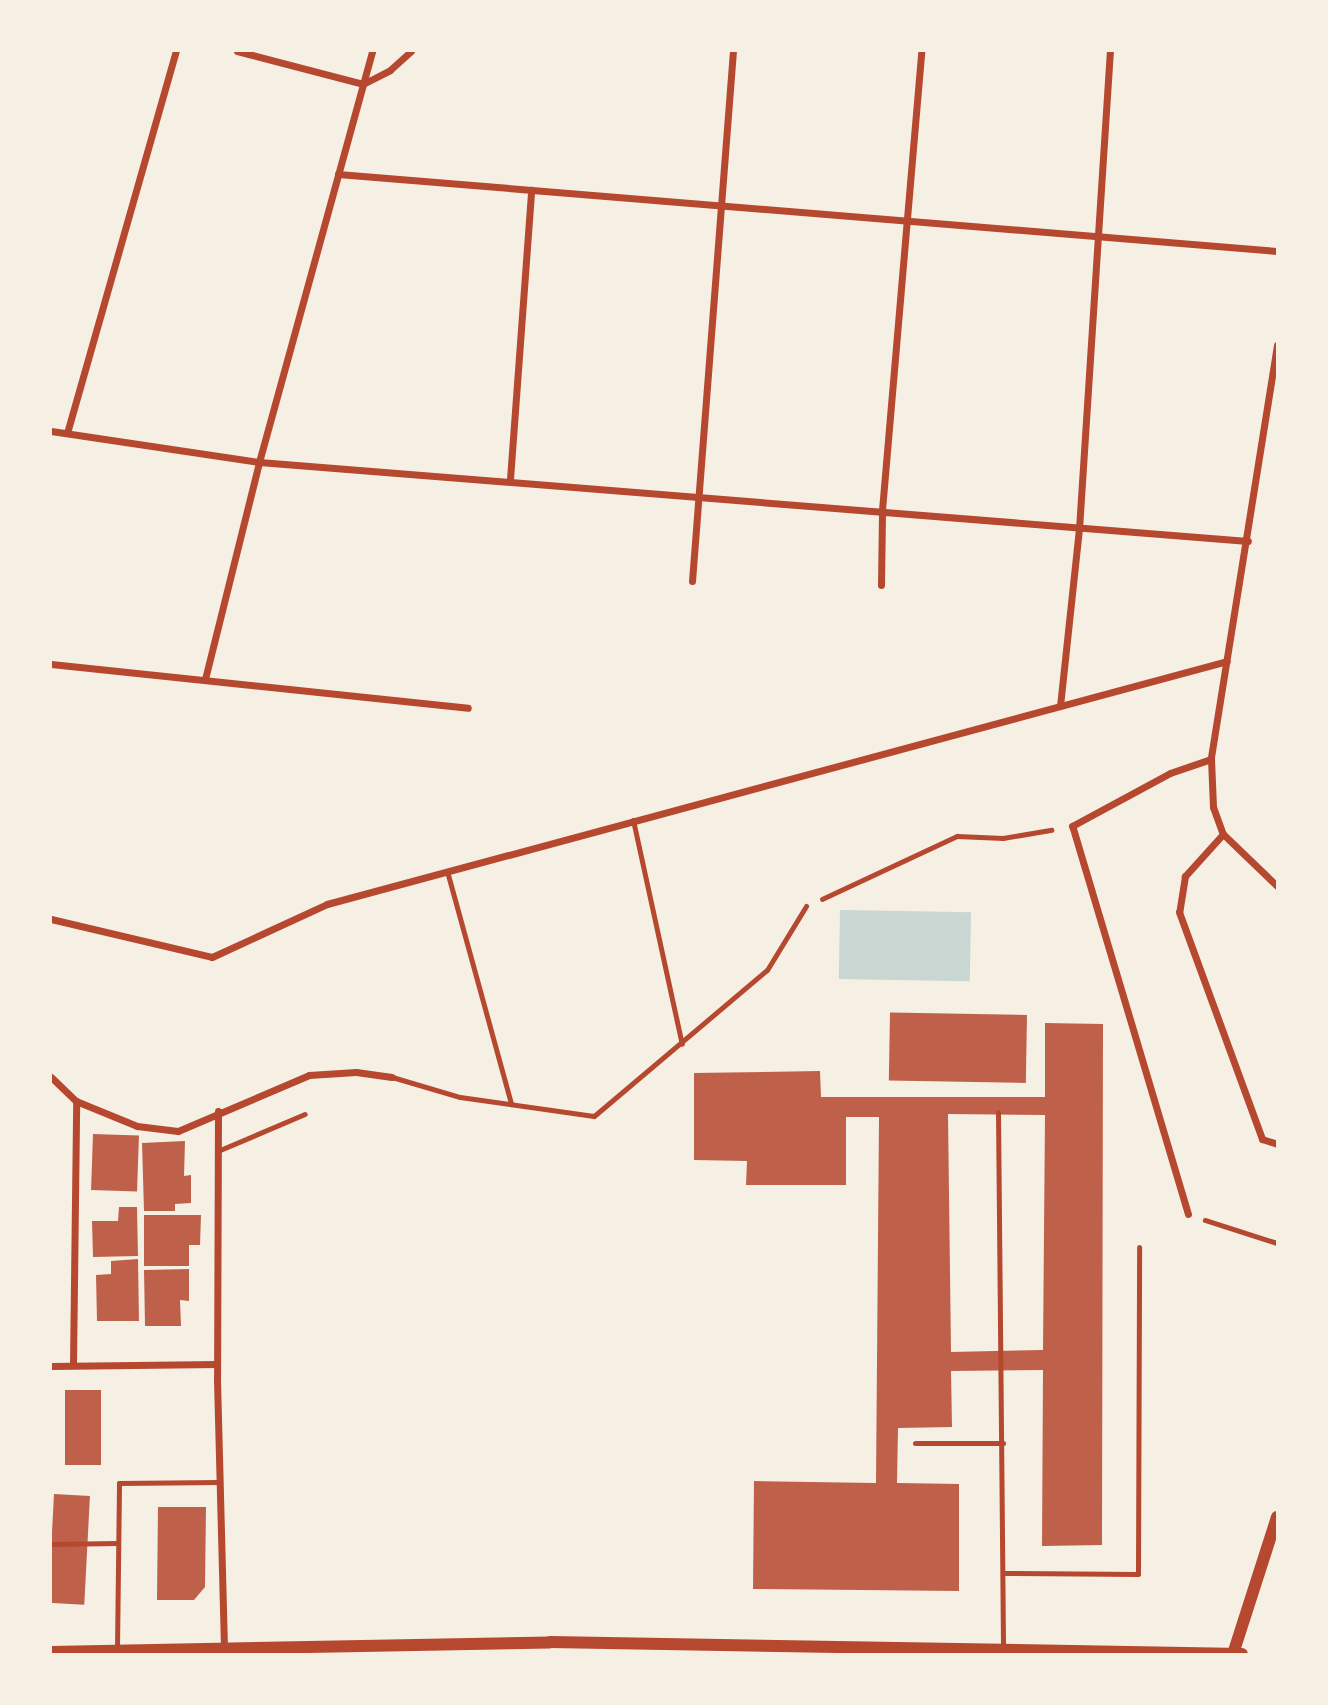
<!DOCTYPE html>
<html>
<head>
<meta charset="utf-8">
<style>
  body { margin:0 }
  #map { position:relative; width:1328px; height:1705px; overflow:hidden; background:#f6efe4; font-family:Cabin,sans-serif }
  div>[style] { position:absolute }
  .water>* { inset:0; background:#c9d6d2; transform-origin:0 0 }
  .building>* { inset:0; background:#bf614a; transform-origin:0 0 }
  .path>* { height:4.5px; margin:-2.25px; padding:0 2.25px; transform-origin:2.25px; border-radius:2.25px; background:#b5482f }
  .service>* { height:5px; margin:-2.5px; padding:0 2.5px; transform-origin:2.5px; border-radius:2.5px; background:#b5482f }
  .minor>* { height:7px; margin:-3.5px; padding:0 3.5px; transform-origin:3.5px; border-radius:3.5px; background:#b5482f }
  .tertiary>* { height:12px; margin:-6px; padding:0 6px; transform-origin:6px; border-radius:6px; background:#b5482f }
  span { translate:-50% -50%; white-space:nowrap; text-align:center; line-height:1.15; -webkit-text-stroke:7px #f6efe4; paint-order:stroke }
  .frame { position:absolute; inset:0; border:52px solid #f6efe4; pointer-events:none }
</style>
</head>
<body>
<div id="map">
  <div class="water">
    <i style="left:840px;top:910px;width:131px;height:69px;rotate:1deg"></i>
  </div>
  <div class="building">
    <i style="left:1027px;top:1015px;width:68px;height:137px;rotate:91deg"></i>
    <i style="clip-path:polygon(evenodd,1045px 1023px,1103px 1024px,1102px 1545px,1042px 1546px,1043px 1370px,951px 1371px,952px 1427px,898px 1428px,897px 1483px,959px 1484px,959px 1591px,753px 1589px,754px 1481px,876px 1483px,879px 1117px,846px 1117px,846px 1185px,746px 1185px,747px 1161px,694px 1160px,694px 1073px,820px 1071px,821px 1097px,1045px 1097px,1045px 1023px,948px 1114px,1045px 1115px,1043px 1350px,951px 1352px,948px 1114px)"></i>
    <i style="left:93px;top:1134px;width:46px;height:56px;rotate:2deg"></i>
    <i style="clip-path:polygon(185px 1141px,184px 1176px,191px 1175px,191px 1203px,175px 1204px,175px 1211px,144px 1211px,142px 1143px)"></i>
    <i style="clip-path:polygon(119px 1207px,137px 1207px,138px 1256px,93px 1257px,92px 1221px,118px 1221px)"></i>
    <i style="clip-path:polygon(144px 1215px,201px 1215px,200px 1245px,189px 1245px,189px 1266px,144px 1266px)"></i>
    <i style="clip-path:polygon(138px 1259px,139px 1321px,97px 1321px,96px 1275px,111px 1274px,111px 1261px)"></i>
    <i style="clip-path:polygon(189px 1269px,189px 1301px,180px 1300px,181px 1326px,145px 1326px,144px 1270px)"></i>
    <i style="left:101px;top:1390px;width:75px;height:36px;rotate:90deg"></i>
    <i style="left:54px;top:1494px;width:36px;height:109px;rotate:3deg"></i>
    <i style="clip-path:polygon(158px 1507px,206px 1507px,205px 1587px,194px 1600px,157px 1600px)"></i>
  </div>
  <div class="path">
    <i style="left:822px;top:899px;width:149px;rotate:-25deg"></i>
    <i style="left:957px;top:836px;width:46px;rotate:2.5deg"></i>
    <i style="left:1003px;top:838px;width:49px;rotate:-9.5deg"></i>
    <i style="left:1205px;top:1220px;width:76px;rotate:17.7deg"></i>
  </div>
  <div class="service">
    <i style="left:633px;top:820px;width:229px;rotate:77.7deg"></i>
    <i style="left:447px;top:871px;width:242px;rotate:74.6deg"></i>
    <i style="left:392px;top:1077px;width:71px;rotate:16.4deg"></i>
    <i style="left:460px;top:1097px;width:135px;rotate:8.1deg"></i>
    <i style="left:594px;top:1116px;width:226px;rotate:-40.2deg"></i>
    <i style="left:767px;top:970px;width:75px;rotate:-58.6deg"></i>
    <i style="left:998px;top:1112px;width:535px;rotate:89.46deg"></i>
    <i style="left:220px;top:1150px;width:92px;rotate:-23deg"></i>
    <i style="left:915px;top:1443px;width:88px"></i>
    <i style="left:51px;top:1544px;width:67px;rotate:-0.9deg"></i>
    <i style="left:1005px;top:1573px;width:133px;rotate:0.4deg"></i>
    <i style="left:1138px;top:1574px;width:327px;rotate:-89.8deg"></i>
    <i style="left:117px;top:1649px;width:166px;rotate:-89.3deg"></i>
    <i style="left:119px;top:1483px;width:101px;rotate:-0.6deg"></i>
  </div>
  <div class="minor">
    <i style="left:237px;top:51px;width:130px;rotate:14.7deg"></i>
    <i style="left:363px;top:84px;width:30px;rotate:-27deg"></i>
    <i style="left:390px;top:70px;width:28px;rotate:-42deg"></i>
    <i style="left:338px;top:174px;width:942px;rotate:4.69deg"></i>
    <i style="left:1277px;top:345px;width:419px;rotate:99.1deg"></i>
    <i style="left:1211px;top:759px;width:48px;rotate:87.6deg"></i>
    <i style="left:1213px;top:807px;width:29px;rotate:70deg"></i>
    <i style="left:1223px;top:834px;width:75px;rotate:43.9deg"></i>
    <i style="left:51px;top:431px;width:210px;rotate:8.5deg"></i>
    <i style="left:259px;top:462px;width:992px;rotate:4.57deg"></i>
    <i style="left:67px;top:433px;width:397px;rotate:-74.1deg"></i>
    <i style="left:510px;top:479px;width:290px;rotate:-85.8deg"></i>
    <i style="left:692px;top:581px;width:532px;rotate:-85.58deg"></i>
    <i style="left:881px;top:585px;width:75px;rotate:-89.2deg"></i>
    <i style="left:882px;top:510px;width:461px;rotate:-85.1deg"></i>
    <i style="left:51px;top:664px;width:419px;rotate:6deg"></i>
    <i style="left:205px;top:679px;width:224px;rotate:-76deg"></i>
    <i style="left:259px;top:462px;width:426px;rotate:-74.6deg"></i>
    <i style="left:1060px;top:706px;width:178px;rotate:-83.9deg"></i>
    <i style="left:1079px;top:529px;width:479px;rotate:-86.3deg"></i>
    <i style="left:1223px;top:834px;width:57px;rotate:132.1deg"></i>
    <i style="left:1185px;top:876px;width:36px;rotate:99deg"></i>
    <i style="left:1179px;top:912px;width:242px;rotate:69.9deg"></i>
    <i style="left:1262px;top:1139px;width:16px;rotate:18deg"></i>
    <i style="left:51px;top:919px;width:165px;rotate:13.3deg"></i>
    <i style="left:212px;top:957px;width:127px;rotate:-24.7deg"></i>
    <i style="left:327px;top:904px;width:932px;rotate:-15.11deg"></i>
    <i style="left:51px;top:1077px;width:35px;rotate:44deg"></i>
    <i style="left:76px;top:1101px;width:66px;rotate:22.3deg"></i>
    <i style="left:137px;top:1126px;width:41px;rotate:7deg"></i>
    <i style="left:178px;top:1131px;width:142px;rotate:-23.1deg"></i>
    <i style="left:309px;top:1075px;width:47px;rotate:-3.7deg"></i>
    <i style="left:356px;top:1072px;width:36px;rotate:8deg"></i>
    <i style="left:218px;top:1111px;width:269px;rotate:90.2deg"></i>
    <i style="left:217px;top:1380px;width:265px;rotate:88.5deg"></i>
    <i style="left:1188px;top:1214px;width:405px;rotate:-106.6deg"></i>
    <i style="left:1072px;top:826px;width:111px;rotate:-28.4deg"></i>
    <i style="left:1170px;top:773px;width:43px;rotate:-18.9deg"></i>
    <i style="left:73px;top:1365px;width:264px;rotate:-89.3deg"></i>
    <i style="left:51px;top:1366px;width:166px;rotate:-0.7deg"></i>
  </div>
  <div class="tertiary">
    <i style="left:51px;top:1652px;width:499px;rotate:-1.1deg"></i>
    <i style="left:550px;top:1642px;width:692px;rotate:0.99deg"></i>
    <i style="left:1233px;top:1654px;width:144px;rotate:-72.2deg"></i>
  </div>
  <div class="frame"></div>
</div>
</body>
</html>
